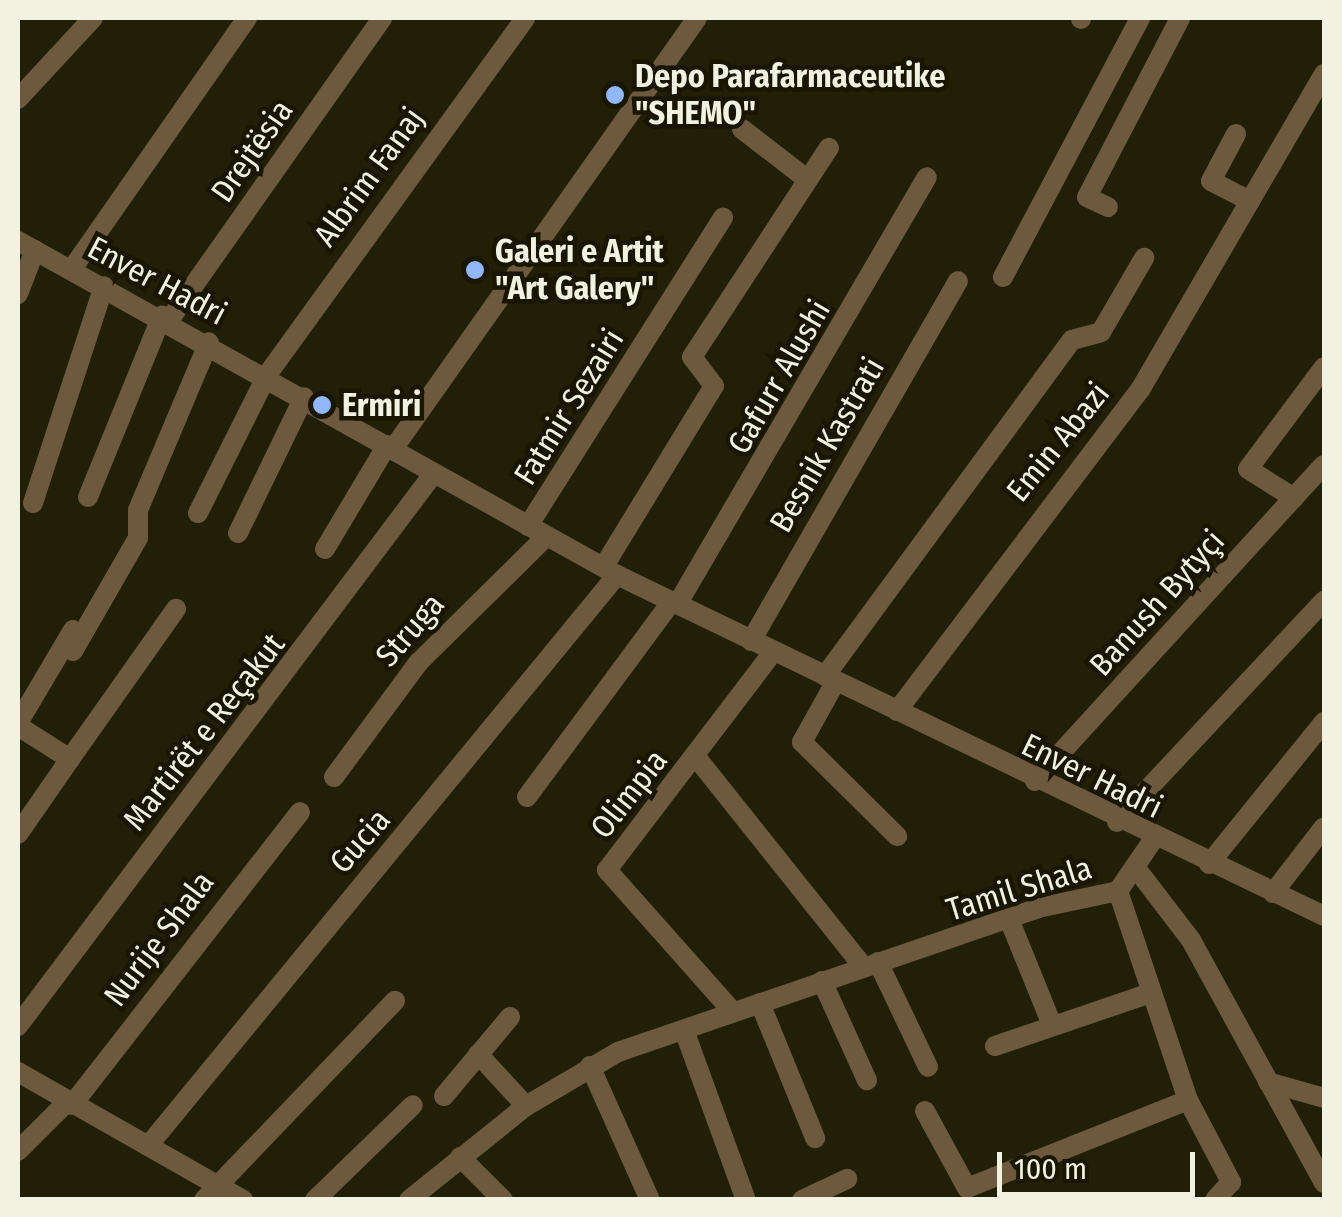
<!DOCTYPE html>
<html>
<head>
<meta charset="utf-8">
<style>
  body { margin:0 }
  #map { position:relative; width:1342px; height:1217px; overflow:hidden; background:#212007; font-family:"Fira Sans Condensed",sans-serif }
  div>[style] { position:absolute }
  .minor>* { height:20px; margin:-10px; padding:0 10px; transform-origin:10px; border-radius:10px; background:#6d593e }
  .dots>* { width:28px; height:28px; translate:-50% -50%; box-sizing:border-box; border:5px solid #181601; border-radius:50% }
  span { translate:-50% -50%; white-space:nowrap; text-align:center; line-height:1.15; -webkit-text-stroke:9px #181601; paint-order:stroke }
  .poi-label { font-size:32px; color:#f2f2e3; font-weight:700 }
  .left { translate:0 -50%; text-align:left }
  .street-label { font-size:32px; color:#f2f2e3 }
  .frame { position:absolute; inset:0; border:20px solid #f2f2e3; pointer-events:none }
  .scale { position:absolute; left:997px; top:1152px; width:198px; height:45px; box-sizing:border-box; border:5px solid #f2f2e3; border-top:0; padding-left:12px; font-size:30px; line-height:35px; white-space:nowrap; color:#f2f2e3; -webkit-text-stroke:8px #181601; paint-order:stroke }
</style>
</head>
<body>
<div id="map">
  <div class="minor">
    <i style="left:1081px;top:19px;width:1px;rotate:-90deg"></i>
    <i style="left:18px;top:99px;width:110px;rotate:-47.2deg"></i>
    <i style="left:742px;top:129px;width:83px;rotate:37.7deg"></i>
    <i style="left:1236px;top:134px;width:53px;rotate:118deg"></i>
    <i style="left:1211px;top:181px;width:44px;rotate:27.1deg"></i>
    <i style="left:1108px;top:207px;width:23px;rotate:-155deg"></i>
    <i style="left:1087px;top:197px;width:202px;rotate:-62.5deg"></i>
    <i style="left:18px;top:241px;width:686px;rotate:29.14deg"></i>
    <i style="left:617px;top:575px;width:785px;rotate:25.75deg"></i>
    <i style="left:72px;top:269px;width:306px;rotate:-55.1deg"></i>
    <i style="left:1003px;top:277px;width:293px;rotate:-62.1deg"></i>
    <i style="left:18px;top:294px;width:47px;rotate:-68.9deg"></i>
    <i style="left:170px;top:319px;width:368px;rotate:-54.8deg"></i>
    <i style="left:393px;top:449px;width:527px;rotate:-54.8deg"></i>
    <i style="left:88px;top:497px;width:196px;rotate:-67.8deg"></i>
    <i style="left:1294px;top:498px;width:54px;rotate:-147.8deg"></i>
    <i style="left:1248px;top:469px;width:127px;rotate:-53.3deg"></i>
    <i style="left:33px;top:503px;width:228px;rotate:-71.9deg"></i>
    <i style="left:198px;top:513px;width:154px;rotate:-63.4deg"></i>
    <i style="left:267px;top:375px;width:440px;rotate:-54.1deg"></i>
    <i style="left:528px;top:526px;width:365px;rotate:-57.7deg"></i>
    <i style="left:238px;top:533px;width:151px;rotate:-64.1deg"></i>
    <i style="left:325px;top:549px;width:121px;rotate:-59.2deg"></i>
    <i style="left:604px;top:566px;width:211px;rotate:-58.6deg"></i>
    <i style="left:714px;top:386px;width:36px;rotate:-127deg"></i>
    <i style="left:692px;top:357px;width:250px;rotate:-56.8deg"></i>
    <i style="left:678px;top:603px;width:493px;rotate:-59.7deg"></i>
    <i style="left:751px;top:641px;width:415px;rotate:-60.1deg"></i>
    <i style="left:73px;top:651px;width:130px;rotate:-60.1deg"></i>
    <i style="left:138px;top:538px;width:28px;rotate:-90deg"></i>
    <i style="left:138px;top:510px;width:182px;rotate:-67.1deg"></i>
    <i style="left:825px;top:676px;width:417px;rotate:-53.7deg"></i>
    <i style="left:1072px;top:340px;width:30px;rotate:-15deg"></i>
    <i style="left:1101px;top:332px;width:86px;rotate:-59.8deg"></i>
    <i style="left:836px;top:681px;width:70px;rotate:119.1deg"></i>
    <i style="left:802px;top:742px;width:134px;rotate:44.7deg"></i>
    <i style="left:897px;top:711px;width:403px;rotate:-52.9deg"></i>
    <i style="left:1140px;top:390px;width:366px;rotate:-59.8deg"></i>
    <i style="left:18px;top:723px;width:108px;rotate:-59.4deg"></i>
    <i style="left:18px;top:726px;width:62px;rotate:32.4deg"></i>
    <i style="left:70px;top:759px;width:91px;rotate:124.7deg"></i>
    <i style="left:696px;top:757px;width:268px;rotate:51.4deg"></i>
    <i style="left:70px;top:759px;width:184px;rotate:-54.8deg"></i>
    <i style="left:334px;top:777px;width:142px;rotate:-53.6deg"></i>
    <i style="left:418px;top:663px;width:181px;rotate:-44.6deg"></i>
    <i style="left:1035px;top:781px;width:428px;rotate:-47.6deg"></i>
    <i style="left:527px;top:797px;width:244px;rotate:-53.5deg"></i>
    <i style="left:1117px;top:822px;width:303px;rotate:-46.9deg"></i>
    <i style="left:1209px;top:864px;width:183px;rotate:-51deg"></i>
    <i style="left:1139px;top:872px;width:86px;rotate:52.6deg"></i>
    <i style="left:1191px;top:940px;width:277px;rotate:61.3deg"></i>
    <i style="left:1118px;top:891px;width:220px;rotate:71.5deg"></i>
    <i style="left:1188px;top:1100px;width:93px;rotate:62.3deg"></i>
    <i style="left:1231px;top:1182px;width:24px;rotate:132deg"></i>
    <i style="left:1273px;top:893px;width:83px;rotate:-52.3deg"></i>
    <i style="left:1009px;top:919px;width:109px;rotate:67.9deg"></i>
    <i style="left:878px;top:962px;width:116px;rotate:64.5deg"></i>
    <i style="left:822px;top:981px;width:109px;rotate:65.6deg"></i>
    <i style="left:760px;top:1003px;width:146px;rotate:67.8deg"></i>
    <i style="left:733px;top:1012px;width:190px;rotate:-131.6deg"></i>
    <i style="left:607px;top:870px;width:275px;rotate:-52.7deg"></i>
    <i style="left:18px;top:1026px;width:692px;rotate:-53.05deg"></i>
    <i style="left:684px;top:1030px;width:181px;rotate:70deg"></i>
    <i style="left:995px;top:1046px;width:162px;rotate:-18.8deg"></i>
    <i style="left:478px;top:1054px;width:71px;rotate:47.3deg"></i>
    <i style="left:590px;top:1066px;width:147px;rotate:65.9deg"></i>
    <i style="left:18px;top:1072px;width:259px;rotate:29.6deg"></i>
    <i style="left:1268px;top:1082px;width:58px;rotate:15.9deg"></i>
    <i style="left:444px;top:1096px;width:103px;rotate:-50.1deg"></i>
    <i style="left:72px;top:1105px;width:371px;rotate:-52.1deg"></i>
    <i style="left:925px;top:1111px;width:88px;rotate:61.4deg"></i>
    <i style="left:967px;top:1188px;width:238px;rotate:-21.7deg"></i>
    <i style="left:148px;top:1146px;width:739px;rotate:-50.6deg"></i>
    <i style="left:18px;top:1151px;width:69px;rotate:-45deg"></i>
    <i style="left:460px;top:1157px;width:61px;rotate:45deg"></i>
    <i style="left:204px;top:1200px;width:276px;rotate:-46.2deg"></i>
    <i style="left:315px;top:1200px;width:136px;rotate:-44.1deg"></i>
    <i style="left:409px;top:1200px;width:150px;rotate:-38.8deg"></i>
    <i style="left:526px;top:1106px;width:107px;rotate:-30.4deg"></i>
    <i style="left:618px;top:1052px;width:444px;rotate:-18.9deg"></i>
    <i style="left:1038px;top:908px;width:82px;rotate:-12deg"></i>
    <i style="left:1118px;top:891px;width:62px;rotate:-55.5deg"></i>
    <i style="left:802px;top:1200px;width:50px;rotate:-25deg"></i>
  </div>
  <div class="dots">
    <i style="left:615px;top:95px;background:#91b8fd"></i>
    <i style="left:475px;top:270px;background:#91b8fd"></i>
    <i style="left:322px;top:405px;background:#91b8fd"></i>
  </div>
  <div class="poi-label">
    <span class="left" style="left:635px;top:95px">Depo Parafarmaceutike<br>"SHEMO"</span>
    <span class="left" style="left:495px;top:270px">Galeri e Artit<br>"Art Galery"</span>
    <span class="left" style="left:342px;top:405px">Ermiri</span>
  </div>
  <div class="street-label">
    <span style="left:252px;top:151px;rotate:-55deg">Drejtësia</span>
    <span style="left:369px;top:177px;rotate:-54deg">Albrim Fanaj</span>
    <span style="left:157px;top:281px;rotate:28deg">Enver Hadri</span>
    <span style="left:779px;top:377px;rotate:-60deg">Gafurr Alushi</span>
    <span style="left:569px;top:407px;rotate:-58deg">Fatmir Sezairi</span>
    <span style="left:1058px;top:442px;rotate:-51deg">Emin Abazi</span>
    <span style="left:827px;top:445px;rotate:-60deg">Besnik Kastrati</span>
    <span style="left:1157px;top:603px;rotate:-48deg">Banush Bytyçi</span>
    <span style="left:410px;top:630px;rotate:-49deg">Struga</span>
    <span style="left:204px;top:732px;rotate:-52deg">Martirët e Reçakut</span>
    <span style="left:1092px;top:776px;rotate:26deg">Enver Hadri</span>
    <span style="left:629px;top:794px;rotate:-52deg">Olimpia</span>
    <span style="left:360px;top:841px;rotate:-49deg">Gucia</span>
    <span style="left:1019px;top:889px;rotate:-17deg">Tamil Shala</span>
    <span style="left:159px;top:939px;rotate:-53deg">Nurije Shala</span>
  </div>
  <div class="frame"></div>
  <div class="scale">100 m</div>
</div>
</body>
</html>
